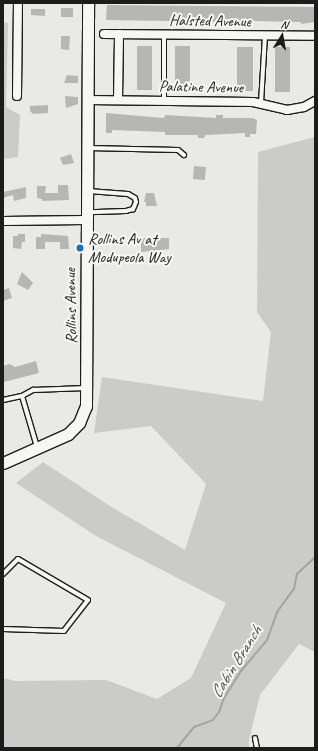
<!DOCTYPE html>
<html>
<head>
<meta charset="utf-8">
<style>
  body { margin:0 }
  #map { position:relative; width:318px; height:751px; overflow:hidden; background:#e9e9e5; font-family:Caveat,sans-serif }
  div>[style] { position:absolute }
  .green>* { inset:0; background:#cbcbc7 }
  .stream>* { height:2px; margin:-1px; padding:0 1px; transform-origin:1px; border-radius:1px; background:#a3a3a1 }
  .building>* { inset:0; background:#b6b6b3; transform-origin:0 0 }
  .roads { filter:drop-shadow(1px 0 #1c1c1c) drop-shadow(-1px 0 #1c1c1c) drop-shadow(0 1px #1c1c1c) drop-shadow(0 -1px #1c1c1c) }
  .lane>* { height:4px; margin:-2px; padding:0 2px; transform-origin:2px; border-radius:2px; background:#f6f6f2 }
  .street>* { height:8px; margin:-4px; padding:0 4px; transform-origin:4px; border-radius:4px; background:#f6f6f2 }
  .secondary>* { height:11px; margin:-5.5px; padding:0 5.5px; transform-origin:5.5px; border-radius:5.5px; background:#f6f6f2 }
  .dots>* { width:11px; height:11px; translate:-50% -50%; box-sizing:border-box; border:2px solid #f6f6f2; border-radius:50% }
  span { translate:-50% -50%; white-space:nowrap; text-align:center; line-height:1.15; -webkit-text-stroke:4px #f6f6f2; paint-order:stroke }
  .street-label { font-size:16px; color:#1c1c1c }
  .poi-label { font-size:16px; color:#1c1c1c }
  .left { translate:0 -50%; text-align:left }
  .water-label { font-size:17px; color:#525251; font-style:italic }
  .frame { position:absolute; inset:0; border:4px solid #1c1c1c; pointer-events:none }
  .north { position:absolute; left:262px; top:16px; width:40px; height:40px; -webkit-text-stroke:3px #f6f6f2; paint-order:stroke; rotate:11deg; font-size:11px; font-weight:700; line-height:16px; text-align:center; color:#1c1c1c }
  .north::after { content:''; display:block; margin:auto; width:14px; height:18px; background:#1c1c1c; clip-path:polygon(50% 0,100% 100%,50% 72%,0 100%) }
</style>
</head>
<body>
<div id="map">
  <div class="green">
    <i style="clip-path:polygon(3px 22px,8px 23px,6px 107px,20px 115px,18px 157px,3px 159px)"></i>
    <i style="clip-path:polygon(315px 137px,315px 652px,299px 644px,260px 695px,249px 740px,249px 748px,3px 748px,3px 678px,15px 681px,106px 680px,157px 699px,191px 678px,226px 603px,96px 536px,16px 483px,43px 462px,110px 506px,185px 550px,206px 484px,151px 426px,94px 433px,102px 377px,263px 401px,271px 332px,257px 312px,258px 152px)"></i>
  </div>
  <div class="stream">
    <i style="left:177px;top:748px;width:27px;rotate:-51deg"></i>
    <i style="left:194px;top:727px;width:20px;rotate:-20deg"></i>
    <i style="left:213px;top:720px;width:10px;rotate:-53deg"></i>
    <i style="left:219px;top:712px;width:15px;rotate:-70deg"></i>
    <i style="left:224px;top:698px;width:32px;rotate:-58deg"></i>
    <i style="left:241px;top:671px;width:40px;rotate:-50deg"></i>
    <i style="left:267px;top:640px;width:30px;rotate:-70deg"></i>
    <i style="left:277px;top:612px;width:29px;rotate:-54deg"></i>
    <i style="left:294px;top:589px;width:15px;rotate:-79deg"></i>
    <i style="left:297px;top:574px;width:25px;rotate:-43deg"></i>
  </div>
  <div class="building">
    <i style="clip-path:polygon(107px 5px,315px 7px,315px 22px,301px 24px,301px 22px,252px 21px,238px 23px,238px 20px,228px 22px,106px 20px)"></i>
    <i style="left:61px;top:8px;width:12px;height:9px"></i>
    <i style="clip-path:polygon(31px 9px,45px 9px,45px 16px,31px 15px)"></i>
    <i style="clip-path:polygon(61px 36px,70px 36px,69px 50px,61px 49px)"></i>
    <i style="left:137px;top:46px;width:15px;height:44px"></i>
    <i style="left:175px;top:46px;width:15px;height:45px"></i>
    <i style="left:237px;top:47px;width:16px;height:44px"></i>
    <i style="left:275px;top:47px;width:15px;height:45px"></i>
    <i style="clip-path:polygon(67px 75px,78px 76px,78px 83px,64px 83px)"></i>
    <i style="clip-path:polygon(65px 96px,78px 97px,78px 104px,66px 108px)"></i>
    <i style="clip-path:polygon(48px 105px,48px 113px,33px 114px,30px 111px,30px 106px)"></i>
    <i style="clip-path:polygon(106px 113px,164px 118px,165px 115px,216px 118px,216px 115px,223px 115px,223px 118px,253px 118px,257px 120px,256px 134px,250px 134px,250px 137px,245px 137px,245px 133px,205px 135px,204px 138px,198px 138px,198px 135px,165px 135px,165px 132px,112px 130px,112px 133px,106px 133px)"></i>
    <i style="clip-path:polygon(71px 154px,74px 163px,63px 165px,60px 158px)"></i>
    <i style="left:194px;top:166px;width:12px;height:13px;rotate:5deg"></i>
    <i style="clip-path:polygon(58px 185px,68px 185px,69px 200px,42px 201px,42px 199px,37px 198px,37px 186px,46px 186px,45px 193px,58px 193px)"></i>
    <i style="clip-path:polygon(26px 187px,26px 198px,14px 201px,13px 195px,3px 198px,3px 192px)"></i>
    <i style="clip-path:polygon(146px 193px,154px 193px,157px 206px,146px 206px,146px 202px,144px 202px)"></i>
    <i style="clip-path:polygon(18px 234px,25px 234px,25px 242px,22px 242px,21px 249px,13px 248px,13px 236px,18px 236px)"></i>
    <i style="clip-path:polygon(41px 234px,68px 236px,69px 249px,60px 249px,60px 242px,45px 242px,45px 249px,36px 249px,36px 237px,41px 237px)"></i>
    <i style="clip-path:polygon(141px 238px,169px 238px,169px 249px,141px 252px)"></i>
    <i style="clip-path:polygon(22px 272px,33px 283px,28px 290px,17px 284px)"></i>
    <i style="clip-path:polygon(9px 288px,12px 298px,3px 301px,3px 290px)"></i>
    <i style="clip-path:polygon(36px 361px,39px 373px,4px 382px,3px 366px,10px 364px,15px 367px)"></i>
  </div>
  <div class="roads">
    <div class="lane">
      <i style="left:164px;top:100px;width:65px;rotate:-90deg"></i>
      <i style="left:261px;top:103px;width:67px;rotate:-86.6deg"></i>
      <i style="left:88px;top:148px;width:90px;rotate:1.3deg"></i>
      <i style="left:178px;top:150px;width:8px;rotate:40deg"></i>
      <i style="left:88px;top:191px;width:40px;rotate:4.3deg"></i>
      <i style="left:128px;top:194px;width:8px;rotate:30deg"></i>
      <i style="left:135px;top:198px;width:4px;rotate:76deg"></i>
      <i style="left:136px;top:202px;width:8px;rotate:113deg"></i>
      <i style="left:133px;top:209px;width:7px;rotate:164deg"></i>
      <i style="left:126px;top:211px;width:37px;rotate:178deg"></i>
      <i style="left:22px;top:396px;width:13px;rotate:-29deg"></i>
      <i style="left:33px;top:390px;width:53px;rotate:-2.2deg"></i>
      <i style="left:3px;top:400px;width:19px;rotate:-12deg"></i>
      <i style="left:22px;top:396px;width:53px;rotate:73.6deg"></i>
      <i style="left:3px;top:574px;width:21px;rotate:-45deg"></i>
      <i style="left:18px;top:559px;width:81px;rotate:30.4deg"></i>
      <i style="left:88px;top:600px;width:39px;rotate:128deg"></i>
      <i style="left:64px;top:631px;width:61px;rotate:-178.1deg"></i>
      <i style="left:255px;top:738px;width:10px;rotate:79deg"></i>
    </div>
    <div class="street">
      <i style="left:104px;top:34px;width:211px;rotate:0.5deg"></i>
      <i style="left:17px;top:96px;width:93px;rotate:-89.4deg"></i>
      <i style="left:87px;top:100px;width:166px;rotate:0.7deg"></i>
      <i style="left:253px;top:102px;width:35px;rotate:13deg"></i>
      <i style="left:287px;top:110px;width:17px;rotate:-10deg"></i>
      <i style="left:304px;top:107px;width:13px;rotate:-29deg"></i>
      <i style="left:118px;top:100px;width:66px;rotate:-89.1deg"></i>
      <i style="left:3px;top:221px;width:82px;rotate:-0.7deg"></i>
    </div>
    <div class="secondary">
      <i style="left:3px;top:463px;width:71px;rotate:-24deg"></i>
      <i style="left:68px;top:434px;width:16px;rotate:-45deg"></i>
      <i style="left:79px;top:423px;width:18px;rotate:-68deg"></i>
      <i style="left:86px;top:406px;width:403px;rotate:-89.7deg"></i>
    </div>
  </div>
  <div class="dots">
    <i style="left:80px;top:248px;background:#1f6fb2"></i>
  </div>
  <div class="street-label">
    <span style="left:210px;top:21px;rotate:1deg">Halsted Avenue</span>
    <span style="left:201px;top:87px;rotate:1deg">Palatine Avenue</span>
    <span style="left:71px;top:306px;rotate:-91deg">Rollins Avenue</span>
  </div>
  <div class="poi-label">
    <span class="left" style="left:88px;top:248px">Rollins Av at<br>Modupeola Way</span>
  </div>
  <div class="water-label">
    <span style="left:236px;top:662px;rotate:-58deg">Cabin Branch</span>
  </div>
  <div class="frame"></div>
  <div class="north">N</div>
</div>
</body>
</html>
